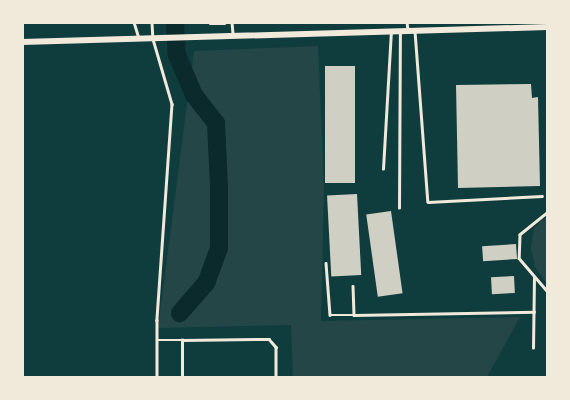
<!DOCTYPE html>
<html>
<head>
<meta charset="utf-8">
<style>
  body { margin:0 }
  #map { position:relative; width:570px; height:400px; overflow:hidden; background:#0f3d3e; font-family:"Roboto Condensed",sans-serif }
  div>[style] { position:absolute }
  .green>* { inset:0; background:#244646 }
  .river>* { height:18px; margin:-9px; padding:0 9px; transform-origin:9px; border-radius:9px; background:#0a2a2b }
  .building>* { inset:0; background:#cfcfc3; transform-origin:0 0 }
  .path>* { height:2px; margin:-1px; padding:0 1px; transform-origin:1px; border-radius:1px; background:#f1e9da }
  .service>* { height:2.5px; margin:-1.25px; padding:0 1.25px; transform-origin:1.25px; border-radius:1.25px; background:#f1e9da }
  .secondary>* { height:6px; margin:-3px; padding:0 3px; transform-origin:3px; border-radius:3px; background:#f1e9da }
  span { translate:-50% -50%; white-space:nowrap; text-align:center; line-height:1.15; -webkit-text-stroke:4px #f1e9da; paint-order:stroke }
  .frame { position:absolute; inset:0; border:24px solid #f1e9da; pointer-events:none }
</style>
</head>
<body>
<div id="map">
  <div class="green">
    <i style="clip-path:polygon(318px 46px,324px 190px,321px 321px,520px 317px,487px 377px,293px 377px,291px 325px,158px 328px,194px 51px)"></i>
    <i style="clip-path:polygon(547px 216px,547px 284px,535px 267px,531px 248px,534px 228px)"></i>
  </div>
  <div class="river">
    <i style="left:175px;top:22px;width:33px;rotate:87deg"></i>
    <i style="left:177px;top:55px;width:43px;rotate:67deg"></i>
    <i style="left:194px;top:95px;width:36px;rotate:52deg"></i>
    <i style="left:216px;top:123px;width:63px;rotate:87.3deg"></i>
    <i style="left:219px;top:186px;width:62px;rotate:90deg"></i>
    <i style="left:219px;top:248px;width:37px;rotate:110deg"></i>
    <i style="left:206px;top:283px;width:40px;rotate:131deg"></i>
  </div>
  <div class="building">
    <i style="left:325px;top:66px;width:30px;height:117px"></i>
    <i style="clip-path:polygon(531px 84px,532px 98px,538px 97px,540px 186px,458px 188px,456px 85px)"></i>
    <i style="left:357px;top:194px;width:81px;height:30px;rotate:87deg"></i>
    <i style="left:391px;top:211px;width:83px;height:25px;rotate:82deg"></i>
    <i style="left:516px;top:244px;width:15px;height:34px;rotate:86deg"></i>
    <i style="left:514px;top:276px;width:17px;height:23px;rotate:87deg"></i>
  </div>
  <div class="path">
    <i style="left:238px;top:23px;width:25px;rotate:-2deg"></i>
    <i style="left:210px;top:24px;width:15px"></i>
  </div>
  <div class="service">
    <i style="left:134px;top:22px;width:17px;rotate:73deg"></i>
    <i style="left:152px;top:22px;width:17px;rotate:87deg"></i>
    <i style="left:153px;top:39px;width:68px;rotate:73.7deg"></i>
    <i style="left:172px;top:104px;width:217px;rotate:94deg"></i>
    <i style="left:157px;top:320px;width:58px;rotate:90deg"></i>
    <i style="left:232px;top:22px;width:12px;rotate:85deg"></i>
    <i style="left:407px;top:22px;width:8px;rotate:83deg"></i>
    <i style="left:415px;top:31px;width:171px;rotate:85.7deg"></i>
    <i style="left:428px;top:202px;width:114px;rotate:-3deg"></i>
    <i style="left:383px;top:169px;width:137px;rotate:-86.7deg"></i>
    <i style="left:399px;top:208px;width:176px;rotate:-89.7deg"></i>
    <i style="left:548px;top:212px;width:36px;rotate:141deg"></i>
    <i style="left:520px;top:235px;width:23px;rotate:92deg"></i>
    <i style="left:519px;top:258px;width:45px;rotate:49.5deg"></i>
    <i style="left:326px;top:263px;width:52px;rotate:85.6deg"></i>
    <i style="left:330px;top:315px;width:24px"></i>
    <i style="left:353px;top:286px;width:29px;rotate:88deg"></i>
    <i style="left:354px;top:315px;width:180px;rotate:-1deg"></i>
    <i style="left:157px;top:340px;width:25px"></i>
    <i style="left:533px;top:348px;width:70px;rotate:-89.2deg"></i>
    <i style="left:182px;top:378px;width:38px;rotate:-90deg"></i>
    <i style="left:182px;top:340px;width:87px;rotate:-0.7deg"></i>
    <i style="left:269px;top:339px;width:11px;rotate:49deg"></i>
    <i style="left:276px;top:347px;width:31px;rotate:90deg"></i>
  </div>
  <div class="secondary">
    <i style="left:22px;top:42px;width:526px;rotate:-1.63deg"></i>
  </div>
  <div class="frame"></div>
</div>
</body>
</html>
